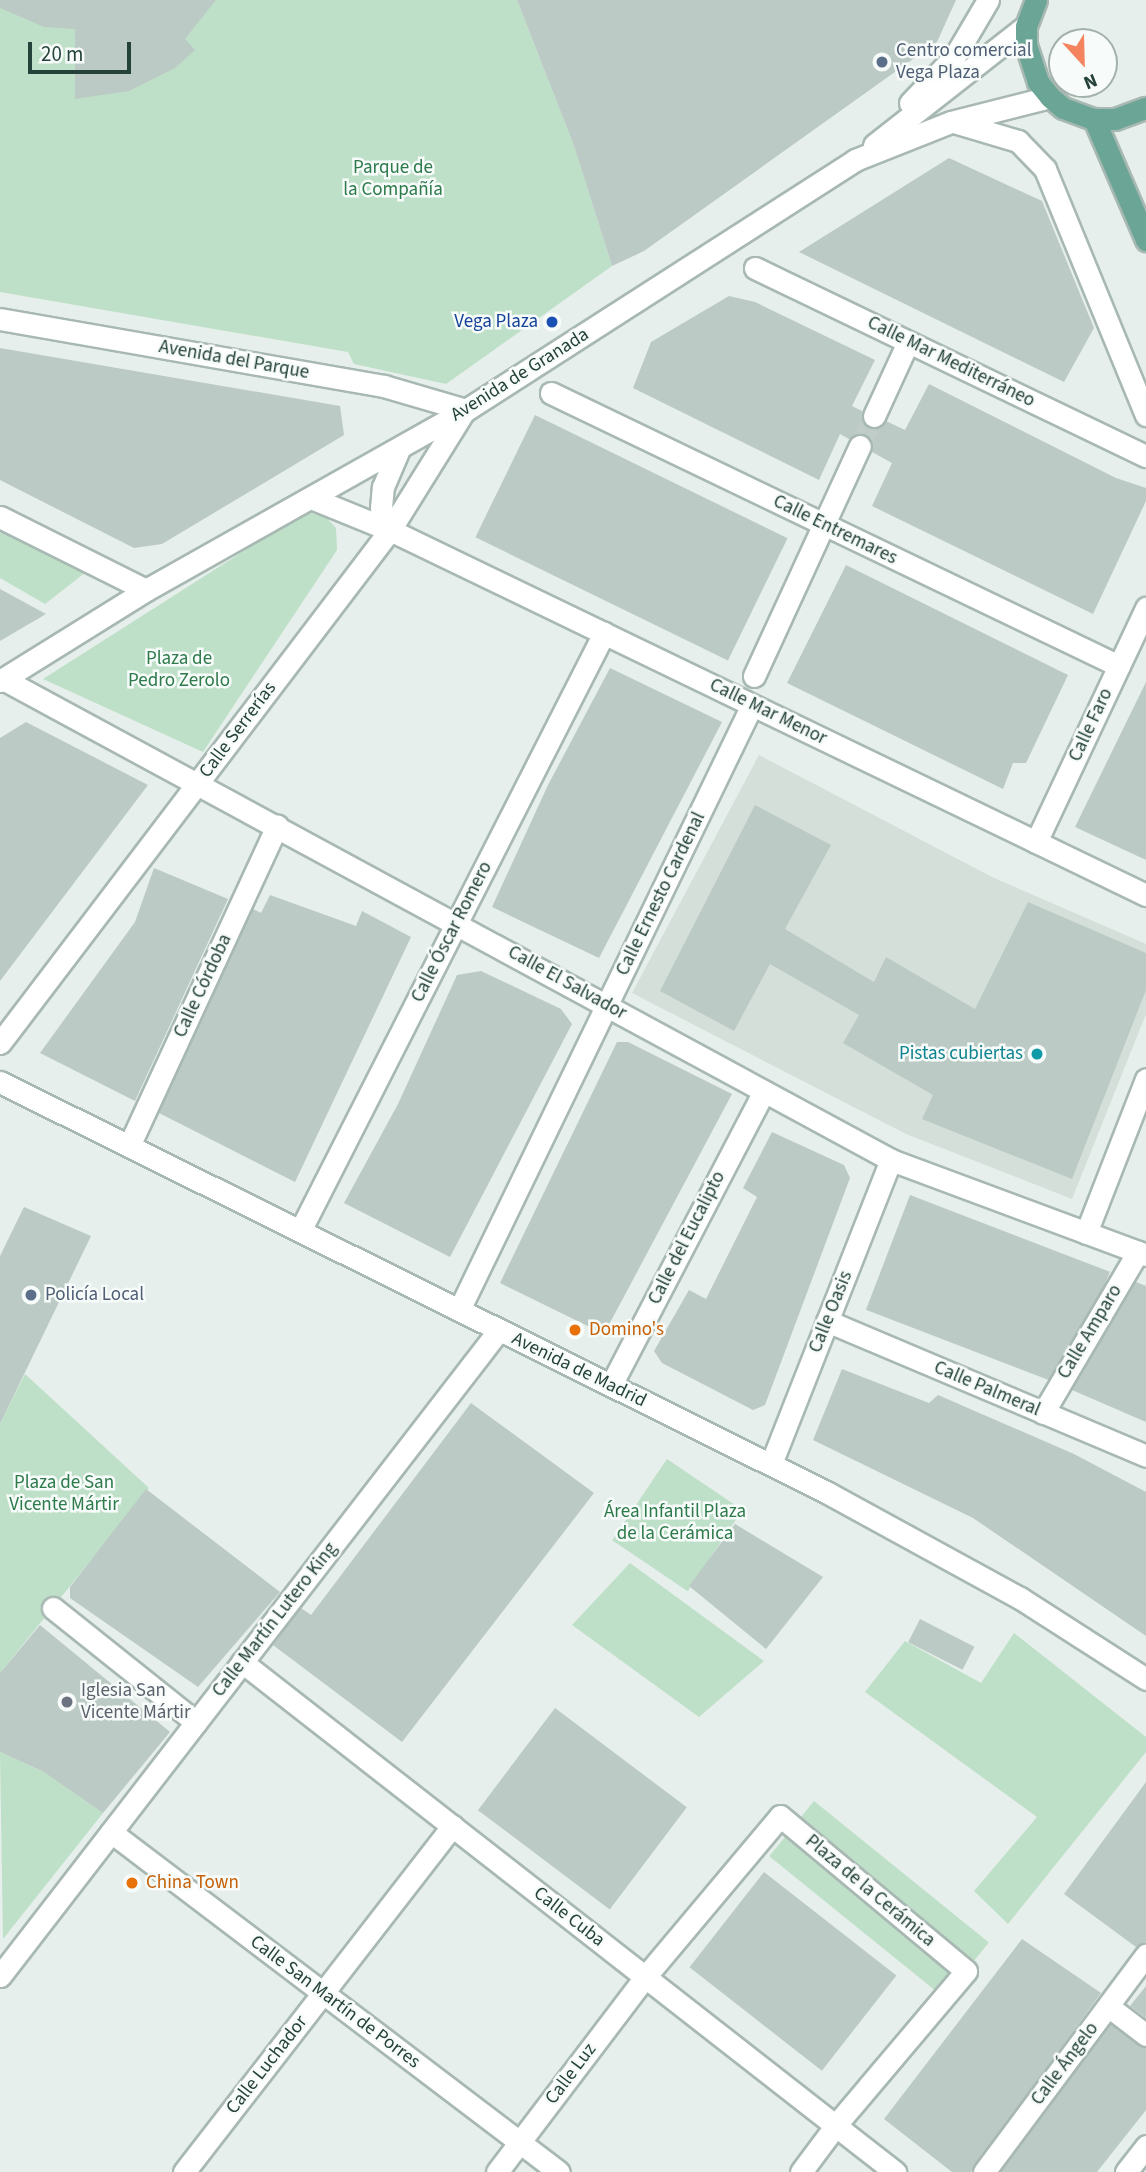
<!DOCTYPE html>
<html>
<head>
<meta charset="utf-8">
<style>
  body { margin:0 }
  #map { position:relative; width:1146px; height:2172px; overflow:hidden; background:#e6efeb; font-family:"Source Sans 3",sans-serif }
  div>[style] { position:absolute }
  .built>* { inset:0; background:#d4dfda }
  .green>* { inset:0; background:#bfe0c8; transform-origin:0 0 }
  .building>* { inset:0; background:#bbcac4; transform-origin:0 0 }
  .pedestrian-tunnel>* { height:21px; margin-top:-10.5px; transform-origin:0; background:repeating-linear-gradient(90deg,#bfccc8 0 21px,transparent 0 31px) }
  .roads { filter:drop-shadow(2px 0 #a8b8b2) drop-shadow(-2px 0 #a8b8b2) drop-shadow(0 2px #a8b8b2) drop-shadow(0 -2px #a8b8b2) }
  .pedestrian>* { height:21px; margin:-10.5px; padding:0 10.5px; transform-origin:10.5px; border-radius:10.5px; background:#fff }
  .minor>* { height:21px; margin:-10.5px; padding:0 10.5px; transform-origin:10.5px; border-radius:10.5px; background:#fff }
  .secondary>* { height:21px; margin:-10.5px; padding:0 10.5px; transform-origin:10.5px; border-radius:10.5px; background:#fff }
  .primary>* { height:21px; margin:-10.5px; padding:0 10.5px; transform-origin:10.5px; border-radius:10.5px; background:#6aa596 }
  .dots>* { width:19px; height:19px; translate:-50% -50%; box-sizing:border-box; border:4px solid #f7fbf9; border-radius:50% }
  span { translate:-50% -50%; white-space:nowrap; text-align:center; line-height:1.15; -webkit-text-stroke:5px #f7fbf9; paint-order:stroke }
  .service-label { font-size:19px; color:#4e5e75 }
  .left { translate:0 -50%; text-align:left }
  .park-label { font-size:19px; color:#2d7a4b }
  .transit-label { font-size:19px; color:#164399 }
  .right { translate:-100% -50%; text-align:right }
  .street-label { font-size:19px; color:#24423a }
  .culture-label { font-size:19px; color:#0d838f }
  .food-label { font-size:19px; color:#c56008 }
  .worship-label { font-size:19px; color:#5b616d }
  .north { position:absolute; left:1048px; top:28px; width:70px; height:70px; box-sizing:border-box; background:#f7fbf9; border:2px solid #a3b1ad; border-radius:50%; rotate:158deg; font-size:19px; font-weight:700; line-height:28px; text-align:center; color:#24423a }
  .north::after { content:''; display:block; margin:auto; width:24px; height:32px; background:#f4845f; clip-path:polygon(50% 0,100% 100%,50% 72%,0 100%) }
  .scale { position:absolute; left:28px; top:42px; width:103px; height:32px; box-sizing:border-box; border:4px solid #24423a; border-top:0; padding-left:9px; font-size:21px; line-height:24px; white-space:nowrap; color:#24423a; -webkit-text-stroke:5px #f7fbf9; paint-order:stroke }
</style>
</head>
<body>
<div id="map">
  <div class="built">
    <i style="clip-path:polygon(759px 755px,992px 877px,1146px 944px,1146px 1014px,1072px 1199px,906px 1134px,632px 993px)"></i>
  </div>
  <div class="green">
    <i style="clip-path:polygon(0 0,517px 0,574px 146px,612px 266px,446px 384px,354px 364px,348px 352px,0 292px)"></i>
    <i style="clip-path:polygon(305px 512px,325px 516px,336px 528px,337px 550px,203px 752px,43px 679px)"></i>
    <i style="clip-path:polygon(7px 529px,86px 572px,45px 604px,0 578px,0 533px)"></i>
    <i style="clip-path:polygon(25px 1374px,149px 1488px,0 1673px,0 1424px)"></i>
    <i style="left:667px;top:1459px;width:91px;height:98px;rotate:34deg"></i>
    <i style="clip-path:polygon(630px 1563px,764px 1661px,699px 1717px,572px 1625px)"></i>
    <i style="clip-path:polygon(1014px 1633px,1146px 1737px,1146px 1752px,1008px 1924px,974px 1891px,1037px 1817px,865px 1692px,905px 1641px,981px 1683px)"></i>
    <i style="clip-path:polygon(0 1752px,42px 1771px,103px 1813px,3px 1939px)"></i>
    <i style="left:814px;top:1801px;width:225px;height:71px;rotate:39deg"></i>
  </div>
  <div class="building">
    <i style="clip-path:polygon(0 0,216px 0,185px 39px,195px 50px,175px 68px,129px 91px,75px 99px,75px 29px,44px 27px,0 8px)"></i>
    <i style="clip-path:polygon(517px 0,956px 0,937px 42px,644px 251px,612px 266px,574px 146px)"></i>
    <i style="clip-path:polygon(949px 158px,1042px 201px,1094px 328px,1064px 382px,799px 252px)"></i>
    <i style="clip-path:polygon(729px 296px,755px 302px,875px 360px,852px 406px,862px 411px,863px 423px,869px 428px,886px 421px,905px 430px,929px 384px,1116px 478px,1146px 488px,1146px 501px,1093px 614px,872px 506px,892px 463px,872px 452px,866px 434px,849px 439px,840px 434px,819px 480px,633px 388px,651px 342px)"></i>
    <i style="clip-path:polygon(0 348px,340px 406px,344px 435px,162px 544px,134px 548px,0 480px)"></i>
    <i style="left:535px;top:415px;width:281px;height:136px;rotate:26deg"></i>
    <i style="clip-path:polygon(846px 565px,1068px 675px,1026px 763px,1013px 763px,1003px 789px,787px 683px)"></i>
    <i style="clip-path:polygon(0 589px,46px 614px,0 641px)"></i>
    <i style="clip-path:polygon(610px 668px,722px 722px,599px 958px,492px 907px,548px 785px)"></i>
    <i style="clip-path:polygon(1146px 682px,1146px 860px,1075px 827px)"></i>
    <i style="clip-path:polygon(26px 722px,148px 785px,0 981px,0 738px)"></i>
    <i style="clip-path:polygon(755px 805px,831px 845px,785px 929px,874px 982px,886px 957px,975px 1009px,1028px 902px,1146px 953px,1146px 990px,1072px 1179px,922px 1119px,933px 1095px,843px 1043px,859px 1015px,770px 964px,734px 1031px,660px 991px)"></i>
    <i style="clip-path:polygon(154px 868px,228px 899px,135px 1101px,40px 1053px,135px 922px)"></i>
    <i style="clip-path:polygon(270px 895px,356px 926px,362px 911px,411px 937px,295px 1182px,159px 1113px,253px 909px,261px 913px)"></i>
    <i style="clip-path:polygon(481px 971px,561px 1009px,572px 1024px,450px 1257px,344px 1203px,398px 1104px,457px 975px)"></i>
    <i style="clip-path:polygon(617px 1042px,628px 1042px,732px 1094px,604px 1334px,500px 1283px)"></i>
    <i style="clip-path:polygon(772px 1132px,844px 1165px,850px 1178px,765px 1405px,753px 1410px,662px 1363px,654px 1351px,689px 1290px,706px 1299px,757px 1197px,743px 1188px)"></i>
    <i style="left:910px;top:1195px;width:214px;height:123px;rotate:21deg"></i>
    <i style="clip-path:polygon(24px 1207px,91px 1236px,0 1424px,0 1256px)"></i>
    <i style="clip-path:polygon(1136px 1282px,1146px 1286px,1146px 1422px,1072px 1390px)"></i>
    <i style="clip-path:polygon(842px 1369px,929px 1403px,938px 1395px,1074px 1454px,1146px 1492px,1146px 1636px,973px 1518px,813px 1440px)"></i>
    <i style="clip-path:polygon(471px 1403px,594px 1493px,402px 1742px,273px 1645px,301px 1608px,311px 1615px)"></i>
    <i style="clip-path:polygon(146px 1489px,280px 1592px,198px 1687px,70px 1598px,70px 1587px)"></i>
    <i style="clip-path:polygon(735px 1524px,823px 1577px,766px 1649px,689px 1586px)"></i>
    <i style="left:920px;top:1619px;width:61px;height:26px;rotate:27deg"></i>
    <i style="clip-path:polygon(40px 1625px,170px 1732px,103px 1813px,42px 1771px,0 1752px,0 1673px)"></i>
    <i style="left:555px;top:1708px;width:165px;height:128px;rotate:37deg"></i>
    <i style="clip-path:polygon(1146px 1782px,1146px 1942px,1136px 1947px,1064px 1894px)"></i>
    <i style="left:764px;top:1872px;width:168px;height:121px;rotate:38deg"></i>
    <i style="clip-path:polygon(1022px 1939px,1101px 1993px,971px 2172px,952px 2172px,884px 2119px)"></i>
    <i style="clip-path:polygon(1146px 1986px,1146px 2018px,1130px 2006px)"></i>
    <i style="clip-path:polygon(1111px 2024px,1146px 2048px,1146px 2110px,1097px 2172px,1000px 2172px)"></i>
  </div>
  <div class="pedestrian-tunnel">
    <i style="left:860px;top:446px;width:33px;rotate:-65deg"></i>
  </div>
  <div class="roads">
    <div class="pedestrian">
      <i style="left:755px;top:268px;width:434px;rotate:25.7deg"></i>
      <i style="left:551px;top:393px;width:630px;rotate:25.67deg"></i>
      <i style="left:874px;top:416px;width:81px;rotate:-65.3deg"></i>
      <i style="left:754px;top:676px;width:253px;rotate:-65.3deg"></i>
      <i style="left:1036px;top:842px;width:259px;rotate:-64.8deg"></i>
      <i style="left:53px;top:1608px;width:183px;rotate:38.6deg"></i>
      <i style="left:645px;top:1977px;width:210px;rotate:-50deg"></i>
      <i style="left:780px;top:1816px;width:242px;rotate:39.8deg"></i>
      <i style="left:966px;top:1971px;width:202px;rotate:130.2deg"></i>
    </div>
    <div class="minor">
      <i style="left:910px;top:103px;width:65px;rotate:-46.2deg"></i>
      <i style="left:955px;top:56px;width:65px;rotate:-59.5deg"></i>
      <i style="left:957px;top:123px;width:64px;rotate:16.4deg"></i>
      <i style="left:1018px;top:141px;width:39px;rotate:46deg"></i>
      <i style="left:1045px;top:169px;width:266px;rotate:67.7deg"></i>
      <i style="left:874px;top:145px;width:193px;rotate:-38.1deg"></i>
      <i style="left:0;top:319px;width:390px;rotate:9.9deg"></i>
      <i style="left:384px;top:386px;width:85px;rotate:16.3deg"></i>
      <i style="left:311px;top:498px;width:85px;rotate:22.1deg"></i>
      <i style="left:390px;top:530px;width:840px;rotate:25.77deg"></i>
      <i style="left:0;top:517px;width:163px;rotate:26.6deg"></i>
      <i style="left:390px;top:530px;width:24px;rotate:-112deg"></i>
      <i style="left:381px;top:508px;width:21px;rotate:-85deg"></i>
      <i style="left:383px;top:487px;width:43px;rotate:-67deg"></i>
      <i style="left:3px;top:679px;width:1010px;rotate:28.44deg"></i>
      <i style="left:891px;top:1160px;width:272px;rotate:20.4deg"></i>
      <i style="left:0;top:681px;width:172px;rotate:-31.9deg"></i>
      <i style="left:146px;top:590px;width:367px;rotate:-29.4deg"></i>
      <i style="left:466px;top:410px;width:462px;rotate:-32.7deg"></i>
      <i style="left:855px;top:160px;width:103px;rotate:-21.6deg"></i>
      <i style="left:951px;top:122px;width:102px;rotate:-14.2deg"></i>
      <i style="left:0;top:1043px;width:644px;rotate:-52.76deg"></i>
      <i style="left:390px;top:530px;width:140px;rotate:-58.1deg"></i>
      <i style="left:129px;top:1146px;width:353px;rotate:-65.2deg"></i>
      <i style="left:300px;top:1231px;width:671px;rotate:-63.05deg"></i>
      <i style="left:1086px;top:1233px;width:165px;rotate:-68.7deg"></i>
      <i style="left:459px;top:1310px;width:672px;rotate:-64.16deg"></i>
      <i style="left:827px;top:1321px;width:346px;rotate:22.9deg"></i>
      <i style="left:611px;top:1385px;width:331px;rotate:-62.5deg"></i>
      <i style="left:1043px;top:1413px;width:187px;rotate:-59.5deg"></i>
      <i style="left:771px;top:1464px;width:327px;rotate:-68.5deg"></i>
      <i style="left:242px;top:1662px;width:829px;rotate:37.99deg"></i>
      <i style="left:111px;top:1832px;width:562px;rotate:37.2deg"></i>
      <i style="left:0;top:1976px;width:816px;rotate:-52.32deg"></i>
      <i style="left:1108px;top:2006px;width:48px;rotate:37.3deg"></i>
      <i style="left:184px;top:2172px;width:438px;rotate:-52.2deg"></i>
      <i style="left:497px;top:2172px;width:245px;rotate:-52.8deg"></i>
      <i style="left:801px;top:2172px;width:59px;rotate:-53.3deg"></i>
      <i style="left:984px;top:2172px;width:271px;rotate:-53.3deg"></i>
      <i style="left:1126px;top:2172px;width:33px;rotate:-52deg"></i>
    </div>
    <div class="secondary">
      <i style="left:0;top:1082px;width:924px;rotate:26.4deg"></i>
      <i style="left:828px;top:1493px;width:219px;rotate:28.7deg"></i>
      <i style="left:1020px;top:1598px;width:150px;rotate:32.7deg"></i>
    </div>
    <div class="primary">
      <i style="left:1036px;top:0;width:28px;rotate:111deg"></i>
      <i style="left:1026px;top:26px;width:19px;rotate:90deg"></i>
      <i style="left:1026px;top:45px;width:39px;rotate:72deg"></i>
      <i style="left:1038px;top:82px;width:19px;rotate:51deg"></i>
      <i style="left:1050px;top:97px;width:17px;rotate:40deg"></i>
      <i style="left:1063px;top:108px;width:33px;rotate:20deg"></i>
      <i style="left:1094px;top:119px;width:21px"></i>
      <i style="left:1115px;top:119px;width:33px;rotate:-20deg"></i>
      <i style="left:1094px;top:119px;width:132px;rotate:66.7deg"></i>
    </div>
  </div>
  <div class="dots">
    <i style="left:882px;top:62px;background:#5c6f8a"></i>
    <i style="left:552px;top:322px;background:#1a4fb4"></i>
    <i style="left:1037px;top:1054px;background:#0f9aa8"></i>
    <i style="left:31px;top:1295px;background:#5c6f8a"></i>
    <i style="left:575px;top:1330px;background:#e8710a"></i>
    <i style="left:67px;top:1702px;background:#6b7280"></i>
    <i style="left:132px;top:1883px;background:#e8710a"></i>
  </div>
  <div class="service-label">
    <span class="left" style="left:896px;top:62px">Centro comercial<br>Vega Plaza</span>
    <span class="left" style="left:45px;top:1295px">Policía Local</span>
  </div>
  <div class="park-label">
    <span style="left:393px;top:179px">Parque de<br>la Compañía</span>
    <span style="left:179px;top:670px">Plaza de<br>Pedro Zerolo</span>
    <span style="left:64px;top:1494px">Plaza de San<br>Vicente Mártir</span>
    <span style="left:675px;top:1523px">Área Infantil Plaza<br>de la Cerámica</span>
  </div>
  <div class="transit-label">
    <span class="right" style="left:538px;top:322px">Vega Plaza</span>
  </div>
  <div class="street-label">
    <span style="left:234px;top:360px;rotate:10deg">Avenida del Parque</span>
    <span style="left:951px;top:362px;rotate:26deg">Calle Mar Mediterráneo</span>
    <span style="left:520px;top:375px;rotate:-32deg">Avenida de Granada</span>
    <span style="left:835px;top:530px;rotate:26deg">Calle Entremares</span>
    <span style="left:768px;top:712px;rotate:26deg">Calle Mar Menor</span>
    <span style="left:1091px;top:725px;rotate:-65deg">Calle Faro</span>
    <span style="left:238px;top:730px;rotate:-53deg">Calle Serrerías</span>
    <span style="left:661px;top:894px;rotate:-64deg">Calle Ernesto Cardenal</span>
    <span style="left:452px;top:932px;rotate:-63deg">Calle Óscar Romero</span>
    <span style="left:567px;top:983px;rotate:29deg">Calle El Salvador</span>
    <span style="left:203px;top:986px;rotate:-65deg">Calle Córdoba</span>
    <span style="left:687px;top:1238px;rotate:-63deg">Calle del Eucalipto</span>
    <span style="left:831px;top:1312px;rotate:-68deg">Calle Oasis</span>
    <span style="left:1090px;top:1332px;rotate:-59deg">Calle Amparo</span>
    <span style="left:579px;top:1370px;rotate:26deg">Avenida de Madrid</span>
    <span style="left:987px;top:1389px;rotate:23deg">Calle Palmeral</span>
    <span style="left:275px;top:1620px;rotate:-52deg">Calle Martín Lutero King</span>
    <span style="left:870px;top:1891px;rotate:40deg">Plaza de la Cerámica</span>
    <span style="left:569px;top:1917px;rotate:38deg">Calle Cuba</span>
    <span style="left:335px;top:2002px;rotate:37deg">Calle San Martín de Porres</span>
    <span style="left:1065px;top:2064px;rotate:-53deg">Calle Ángelo</span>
    <span style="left:267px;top:2065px;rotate:-52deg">Calle Luchador</span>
    <span style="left:571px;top:2074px;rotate:-53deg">Calle Luz</span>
  </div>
  <div class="culture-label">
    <span class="right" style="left:1023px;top:1054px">Pistas cubiertas</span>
  </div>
  <div class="food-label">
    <span class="left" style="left:589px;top:1330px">Domino's</span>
    <span class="left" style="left:146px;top:1883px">China Town</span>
  </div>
  <div class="worship-label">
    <span class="left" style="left:81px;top:1702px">Iglesia San<br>Vicente Mártir</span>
  </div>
  <div class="north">N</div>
  <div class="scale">20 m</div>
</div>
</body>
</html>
